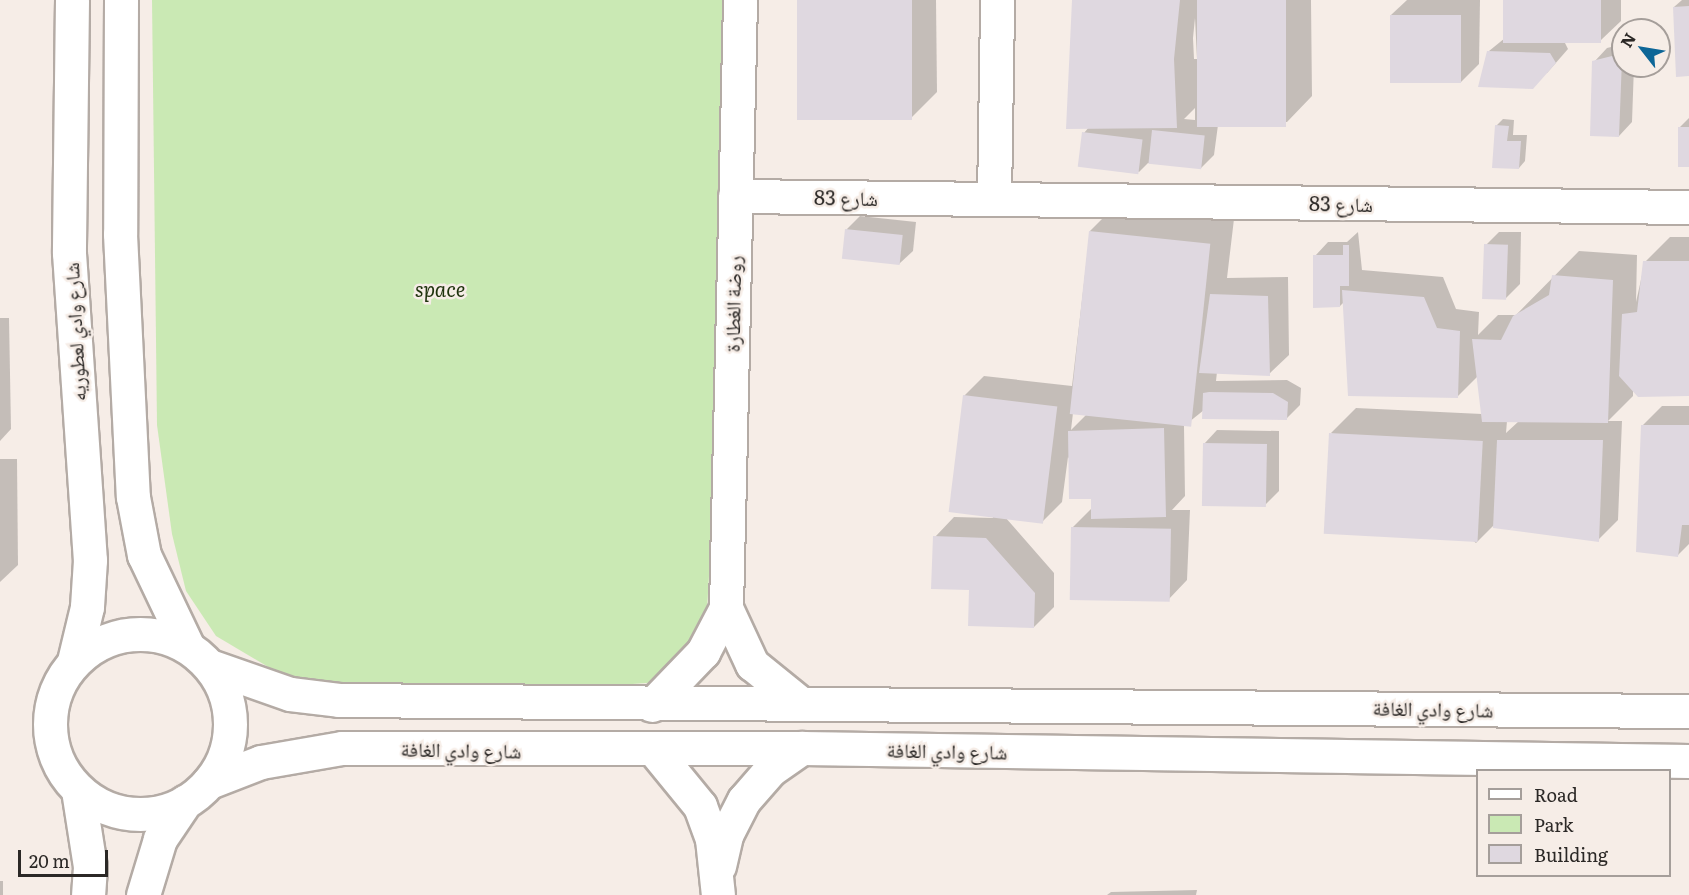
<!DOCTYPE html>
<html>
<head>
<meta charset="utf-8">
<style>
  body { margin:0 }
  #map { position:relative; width:1689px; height:895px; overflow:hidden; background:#f6ede7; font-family:Literata,"Noto Naskh Arabic",serif }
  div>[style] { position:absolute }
  .green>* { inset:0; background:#cae9b4 }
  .shadow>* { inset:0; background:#0003; transform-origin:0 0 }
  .building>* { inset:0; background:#dfd8e0; transform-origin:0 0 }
  .roads { filter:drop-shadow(2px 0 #b4aba5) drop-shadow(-2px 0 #b4aba5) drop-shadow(0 2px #b4aba5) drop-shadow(0 -2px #b4aba5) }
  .minor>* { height:33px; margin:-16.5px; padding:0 16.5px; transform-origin:16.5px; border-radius:16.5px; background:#fff }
  .minor>.ring { margin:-16.5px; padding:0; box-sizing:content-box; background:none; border:33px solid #fff; border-radius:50% }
  span { translate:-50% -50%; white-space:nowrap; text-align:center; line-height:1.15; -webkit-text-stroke:5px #f6ede7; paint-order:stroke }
  .street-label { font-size:20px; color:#2b2826 }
  .park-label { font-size:20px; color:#1f330d; font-style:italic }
  .legend { position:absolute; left:1476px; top:769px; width:195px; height:108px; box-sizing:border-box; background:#f6ede7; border:2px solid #a59e9a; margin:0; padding:8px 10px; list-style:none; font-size:18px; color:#2b2826 }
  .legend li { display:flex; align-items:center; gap:12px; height:30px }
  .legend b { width:30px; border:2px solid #a59e9a }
  .north { position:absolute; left:1611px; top:18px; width:60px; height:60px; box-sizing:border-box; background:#f6ede7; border:2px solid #a59e9a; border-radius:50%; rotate:301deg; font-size:16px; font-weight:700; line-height:24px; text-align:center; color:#2b2826 }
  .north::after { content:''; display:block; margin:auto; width:21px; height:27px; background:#0d6697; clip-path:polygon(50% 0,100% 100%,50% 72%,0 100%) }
  .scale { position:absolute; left:18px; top:850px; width:90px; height:27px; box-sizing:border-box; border:3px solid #2b2826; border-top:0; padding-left:8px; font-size:18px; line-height:21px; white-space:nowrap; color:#2b2826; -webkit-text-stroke:4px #f6ede7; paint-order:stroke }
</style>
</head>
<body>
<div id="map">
  <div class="green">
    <i style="clip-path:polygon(152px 0,734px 0,730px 222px,707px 610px,697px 638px,664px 675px,647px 683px,544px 690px,336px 688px,292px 681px,216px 636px,186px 591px,172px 534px,157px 425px)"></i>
  </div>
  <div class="shadow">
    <i style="clip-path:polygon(798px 0,936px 0,937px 92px,912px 117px)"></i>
    <i style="clip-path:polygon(evenodd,1073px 0,1311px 0,1312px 96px,1287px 122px,1218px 125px,1214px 155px,1201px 168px,1148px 163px,1139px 172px,1084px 133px,1089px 127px,1073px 0,1195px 18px,1197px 59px,1194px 59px,1193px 38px,1195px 18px,1073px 0,1195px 108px,1195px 120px,1184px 119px,1195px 108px)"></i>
    <i style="clip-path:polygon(1407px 0,1480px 0,1479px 64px,1460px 83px,1391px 15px)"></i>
    <i style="clip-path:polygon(1505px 0,1621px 0,1621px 21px,1601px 40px,1564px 41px,1568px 49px,1547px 73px,1480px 86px,1489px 51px,1505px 38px)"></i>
    <i style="clip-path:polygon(1682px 0,1689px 0,1689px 75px,1674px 7px)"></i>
    <i style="clip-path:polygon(1623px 44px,1623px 66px,1634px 66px,1632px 122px,1619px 136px,1594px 62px,1607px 48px)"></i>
    <i style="clip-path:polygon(1689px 118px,1689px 166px,1680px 127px)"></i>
    <i style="clip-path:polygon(1503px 119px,1514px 120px,1513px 135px,1527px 135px,1525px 161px,1519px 168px,1496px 126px)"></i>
    <i style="clip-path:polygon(evenodd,1115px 206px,1234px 219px,1227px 278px,1288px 277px,1289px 355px,1269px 374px,1217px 372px,1216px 381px,1287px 380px,1301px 388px,1300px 405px,1287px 418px,1204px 410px,1184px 426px,1185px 496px,1172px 510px,1190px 510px,1187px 580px,1168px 600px,1072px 528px,1093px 507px,1092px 497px,1068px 457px,1062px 502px,1043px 521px,1005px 517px,1054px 573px,1054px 607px,1034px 627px,971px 589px,935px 537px,954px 517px,993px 518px,964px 396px,984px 376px,1072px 386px,1090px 231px,1115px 206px,1073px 413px,1086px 415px,1071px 430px,1073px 413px)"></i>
    <i style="clip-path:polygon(860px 216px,916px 222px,913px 251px,899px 264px,846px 230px)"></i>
    <i style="clip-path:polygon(evenodd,1358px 232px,1362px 270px,1443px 277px,1456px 309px,1479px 312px,1478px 335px,1498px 315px,1516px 315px,1579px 251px,1637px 255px,1636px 302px,1645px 262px,1670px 237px,1689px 237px,1689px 394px,1633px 389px,1633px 396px,1608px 421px,1622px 421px,1618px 520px,1598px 540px,1493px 526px,1476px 543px,1331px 433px,1356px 408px,1482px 414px,1478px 376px,1457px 397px,1345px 301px,1340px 306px,1315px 256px,1328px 242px,1347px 242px,1358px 232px,1507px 421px,1519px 421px,1506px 433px,1507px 421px)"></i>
    <i style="clip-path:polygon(1499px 232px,1521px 232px,1520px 284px,1506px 298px,1486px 245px)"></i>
    <i style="clip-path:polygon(0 318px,9px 318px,11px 429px,0 441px)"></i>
    <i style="clip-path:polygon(1662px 406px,1689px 406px,1689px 544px,1677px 556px,1642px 426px)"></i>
    <i style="clip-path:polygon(1217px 430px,1279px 431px,1279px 491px,1265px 505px,1204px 444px)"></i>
    <i style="clip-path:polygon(0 459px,17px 459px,18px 565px,0 582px)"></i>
    <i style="left:3px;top:881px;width:14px;height:3px;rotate:90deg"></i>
    <i style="clip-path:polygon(1197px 890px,1196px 895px,1107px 895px,1111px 892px)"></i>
  </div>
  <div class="building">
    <i style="left:797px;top:0;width:115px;height:120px"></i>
    <i style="clip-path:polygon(1072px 0,1180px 0,1174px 59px,1177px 128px,1066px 129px)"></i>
    <i style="left:1197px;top:0;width:89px;height:127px"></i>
    <i style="left:1503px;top:0;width:98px;height:43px"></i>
    <i style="clip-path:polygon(1689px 6px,1689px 76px,1676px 77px,1673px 7px)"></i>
    <i style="left:1390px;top:15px;width:71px;height:68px"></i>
    <i style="clip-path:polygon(1487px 51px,1550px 53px,1556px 63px,1533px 89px,1478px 87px)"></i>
    <i style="clip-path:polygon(1612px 56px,1622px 59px,1619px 137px,1590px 136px,1592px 61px)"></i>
    <i style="clip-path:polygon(1495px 125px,1509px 126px,1507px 141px,1521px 141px,1519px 169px,1492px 168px)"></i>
    <i style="left:1678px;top:127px;width:11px;height:40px"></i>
    <i style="left:1152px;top:130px;width:53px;height:34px;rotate:6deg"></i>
    <i style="left:1082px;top:132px;width:61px;height:35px;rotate:7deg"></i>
    <i style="left:845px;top:229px;width:58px;height:30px;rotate:6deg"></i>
    <i style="left:1089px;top:231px;width:122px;height:184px;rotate:6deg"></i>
    <i style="left:1484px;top:244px;width:24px;height:55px;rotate:2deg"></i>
    <i style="clip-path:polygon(1343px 245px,1349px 245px,1349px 286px,1340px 286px,1340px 307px,1313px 308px,1313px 255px,1343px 255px)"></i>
    <i style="clip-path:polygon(1643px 261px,1689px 261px,1689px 396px,1638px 397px,1619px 376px,1622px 314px,1637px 312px)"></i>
    <i style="clip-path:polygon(1552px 275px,1613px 280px,1608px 423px,1482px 422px,1472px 339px,1501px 340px,1513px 316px,1549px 295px)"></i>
    <i style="clip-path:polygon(1342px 290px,1424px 297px,1437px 328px,1460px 331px,1458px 398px,1348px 396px)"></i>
    <i style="clip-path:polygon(1210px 294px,1268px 296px,1270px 376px,1199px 373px)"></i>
    <i style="clip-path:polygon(1209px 392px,1273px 393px,1288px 402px,1287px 420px,1202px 419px,1203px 393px)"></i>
    <i style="left:963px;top:395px;width:95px;height:118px;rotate:7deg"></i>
    <i style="clip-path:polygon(1641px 425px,1689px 425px,1689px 525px,1682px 525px,1678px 557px,1636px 552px)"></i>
    <i style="clip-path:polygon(1164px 428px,1166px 517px,1091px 519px,1091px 499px,1069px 499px,1068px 431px)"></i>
    <i style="left:1329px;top:433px;width:154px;height:101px;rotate:3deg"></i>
    <i style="clip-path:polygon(1497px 440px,1603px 440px,1599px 542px,1493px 528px)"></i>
    <i style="left:1203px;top:443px;width:64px;height:63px;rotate:1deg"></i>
    <i style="left:1071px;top:527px;width:100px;height:73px;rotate:1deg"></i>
    <i style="clip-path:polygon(933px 536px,986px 538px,1035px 593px,1034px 628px,968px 626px,969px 590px,931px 589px)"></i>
  </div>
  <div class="roads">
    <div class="minor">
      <i style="left:72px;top:0;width:253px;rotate:90.7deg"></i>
      <i style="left:69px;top:253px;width:308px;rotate:86.1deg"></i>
      <i style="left:90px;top:560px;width:47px;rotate:93.7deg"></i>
      <i style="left:87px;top:607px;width:56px;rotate:103.5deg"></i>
      <i style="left:121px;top:0;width:234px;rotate:90.2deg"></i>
      <i style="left:120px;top:234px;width:263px;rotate:87.2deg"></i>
      <i style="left:133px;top:497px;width:59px;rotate:79.3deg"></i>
      <i style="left:144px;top:555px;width:100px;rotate:64.5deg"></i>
      <i style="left:740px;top:0;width:608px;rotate:91.32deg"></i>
      <i style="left:726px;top:608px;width:62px;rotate:65.1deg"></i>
      <i style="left:752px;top:664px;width:60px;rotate:39deg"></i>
      <i style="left:735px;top:196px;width:954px;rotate:0.66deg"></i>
      <i style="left:994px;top:199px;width:199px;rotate:-89.1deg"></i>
      <i class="ring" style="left:50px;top:634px;width:147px;height:147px"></i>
      <i style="left:210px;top:666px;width:85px;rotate:19.3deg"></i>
      <i style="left:290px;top:694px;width:49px;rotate:7deg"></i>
      <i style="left:339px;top:700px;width:1350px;rotate:0.47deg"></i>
      <i style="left:652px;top:705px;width:74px;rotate:-46.1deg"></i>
      <i style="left:703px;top:652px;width:50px;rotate:-62.4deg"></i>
      <i style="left:655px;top:751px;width:71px;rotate:50.7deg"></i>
      <i style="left:700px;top:806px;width:35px;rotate:70deg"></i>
      <i style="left:712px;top:839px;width:56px;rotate:83.9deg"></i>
      <i style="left:209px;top:782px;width:56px;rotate:-21deg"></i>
      <i style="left:261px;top:762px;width:82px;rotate:-9.8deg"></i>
      <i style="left:342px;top:748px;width:460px"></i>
      <i style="left:802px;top:748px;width:887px;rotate:0.84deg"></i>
      <i style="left:78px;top:790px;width:78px;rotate:81.1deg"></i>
      <i style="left:90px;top:867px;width:28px;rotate:94deg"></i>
      <i style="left:719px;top:866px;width:32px;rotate:-77deg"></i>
      <i style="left:726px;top:835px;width:39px;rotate:-63deg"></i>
      <i style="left:744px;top:800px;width:40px;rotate:-49deg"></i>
      <i style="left:770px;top:770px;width:39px;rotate:-35deg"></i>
      <i style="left:143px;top:895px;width:59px;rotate:-73.1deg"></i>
      <i style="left:160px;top:839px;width:45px;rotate:-56deg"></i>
    </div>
  </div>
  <div class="street-label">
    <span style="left:846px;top:197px;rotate:1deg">شارع 83</span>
    <span style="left:1341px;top:203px;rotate:1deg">شارع 83</span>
    <span style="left:732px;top:304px;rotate:-89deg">روضة الغطارة</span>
    <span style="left:74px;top:332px;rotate:-93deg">شارع وادي لعطوريه</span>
    <span style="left:1433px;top:708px;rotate:1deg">شارع وادي الغافة</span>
    <span style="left:461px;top:749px;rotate:1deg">شارع وادي الغافة</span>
    <span style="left:947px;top:750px;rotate:1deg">شارع وادي الغافة</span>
  </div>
  <div class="park-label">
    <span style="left:440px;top:288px">space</span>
  </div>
  <ul class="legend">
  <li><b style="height:8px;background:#fff"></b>Road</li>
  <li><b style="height:16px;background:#cae9b4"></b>Park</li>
  <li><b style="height:16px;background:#dfd8e0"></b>Building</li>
  </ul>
  <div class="north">N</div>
  <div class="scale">20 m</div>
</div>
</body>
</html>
